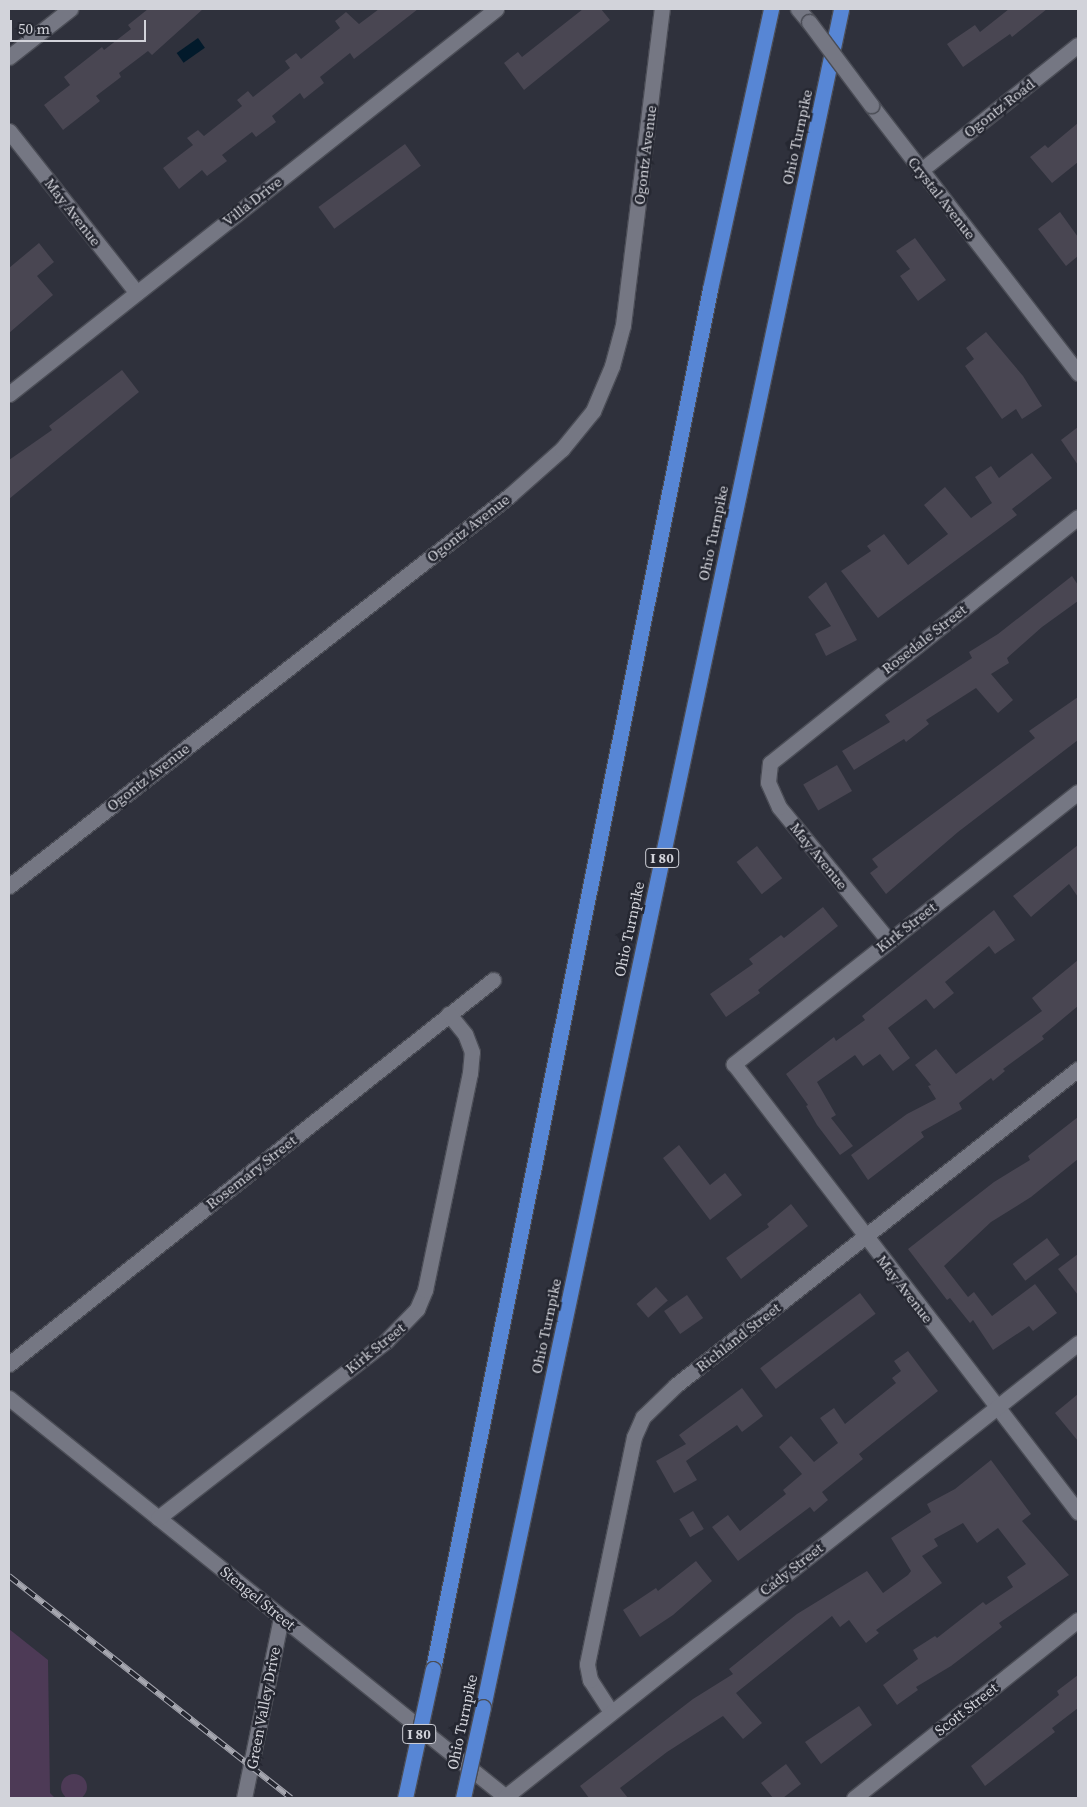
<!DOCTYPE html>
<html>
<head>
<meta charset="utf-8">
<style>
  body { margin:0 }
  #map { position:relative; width:1087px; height:1807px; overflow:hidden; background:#2f313c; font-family:"Source Serif 4",serif }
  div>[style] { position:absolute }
  .green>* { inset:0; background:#4d3a56 }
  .round { border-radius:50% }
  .water>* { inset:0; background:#021a2b; transform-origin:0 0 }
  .building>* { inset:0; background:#494652; transform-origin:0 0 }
  .roads { filter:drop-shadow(1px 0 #4b4d56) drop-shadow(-1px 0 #4b4d56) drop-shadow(0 1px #4b4d56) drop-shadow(0 -1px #4b4d56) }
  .street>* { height:15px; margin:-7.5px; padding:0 7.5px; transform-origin:7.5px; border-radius:7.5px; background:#757783 }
  .highway>* { height:15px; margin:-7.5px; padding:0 7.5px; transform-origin:7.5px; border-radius:7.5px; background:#5786d5 }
  .rail>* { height:5.5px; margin-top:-2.75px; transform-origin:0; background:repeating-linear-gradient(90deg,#252731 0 11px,#a6a7b0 0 22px); box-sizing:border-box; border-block:1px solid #a6a7b0 }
  .bridges { filter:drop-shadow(1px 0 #4b4d56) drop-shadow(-1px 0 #4b4d56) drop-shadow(0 1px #4b4d56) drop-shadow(0 -1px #4b4d56) }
  .street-bridge>* { height:15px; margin:-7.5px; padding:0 7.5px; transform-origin:7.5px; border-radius:7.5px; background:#757783 }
  .highway-bridge>* { height:15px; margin:-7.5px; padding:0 7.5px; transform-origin:7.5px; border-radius:7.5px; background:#5786d5 }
  span { translate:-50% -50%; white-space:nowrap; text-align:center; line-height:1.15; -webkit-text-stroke:5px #252731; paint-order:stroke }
  .shield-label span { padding:1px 4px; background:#252731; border:1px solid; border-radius:4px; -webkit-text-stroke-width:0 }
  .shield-label { font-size:14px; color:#d2d3da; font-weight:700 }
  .street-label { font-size:15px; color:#d2d3da }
  .frame { position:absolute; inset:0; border:10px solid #d2d3da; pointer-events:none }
  .scale { position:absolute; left:10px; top:20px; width:136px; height:22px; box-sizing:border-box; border:2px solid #d2d3da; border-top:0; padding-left:6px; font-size:15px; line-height:18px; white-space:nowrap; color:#d2d3da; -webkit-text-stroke:4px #252731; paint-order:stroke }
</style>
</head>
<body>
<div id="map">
  <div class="green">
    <i style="clip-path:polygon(9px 1629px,48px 1660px,50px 1793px,55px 1798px,9px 1798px)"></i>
    <i class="round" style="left:61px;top:1774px;width:26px;height:26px"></i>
  </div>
  <div class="water">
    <i style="left:198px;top:38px;width:12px;height:26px;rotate:55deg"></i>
  </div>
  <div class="building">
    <i style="clip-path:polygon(148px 9px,203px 9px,152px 55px,148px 51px,119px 73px,121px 77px,96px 96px,100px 101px,63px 130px,44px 105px,70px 85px,64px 77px,102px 47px,104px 50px,131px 29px,128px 25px)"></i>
    <i style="clip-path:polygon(379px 9px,418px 9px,354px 59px,350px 53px,320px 77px,324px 83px,304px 99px,300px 93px,272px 116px,276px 122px,256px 137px,252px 132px,222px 155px,227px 161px,207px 176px,202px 170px,179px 189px,163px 168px,193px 145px,187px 138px,198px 130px,204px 136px,242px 106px,237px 100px,248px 91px,253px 97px,290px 68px,285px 61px,296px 53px,301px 59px,340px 28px,335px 21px,346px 12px,359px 24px)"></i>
    <i style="clip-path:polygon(583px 9px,601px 9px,610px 20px,524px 90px,504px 63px,518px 52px,522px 57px)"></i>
    <i style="clip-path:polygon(1009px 9px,1047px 9px,1012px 37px,1010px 34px,963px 67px,947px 44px,975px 25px,980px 32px)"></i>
    <i style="clip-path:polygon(1078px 123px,1078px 162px,1052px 183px,1030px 157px,1045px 145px,1048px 148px)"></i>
    <i style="left:405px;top:144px;width:27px;height:107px;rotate:54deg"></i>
    <i style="clip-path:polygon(1060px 212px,1078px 237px,1078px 256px,1066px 266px,1038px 229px)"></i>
    <i style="clip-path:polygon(915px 238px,946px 280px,918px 301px,900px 276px,910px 269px,896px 251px)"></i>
    <i style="clip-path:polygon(39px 243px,54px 262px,37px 276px,53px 295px,9px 333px,9px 268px)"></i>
    <i style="clip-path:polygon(986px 332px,1023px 376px,1042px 406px,1022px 419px,1016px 409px,1002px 419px,965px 366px,974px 359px,966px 348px)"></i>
    <i style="clip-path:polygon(122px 370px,139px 392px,9px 499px,9px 460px,52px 430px,49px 426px)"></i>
    <i style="clip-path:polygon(1078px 427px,1078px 465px,1061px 440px)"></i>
    <i style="clip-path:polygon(1032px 453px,1052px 478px,1012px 509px,1017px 515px,878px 618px,841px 571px,871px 551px,867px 546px,884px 534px,908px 565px,948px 534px,924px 505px,945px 487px,971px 518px,992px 503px,975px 477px,991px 466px,999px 478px)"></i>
    <i style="clip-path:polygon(1072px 576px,1078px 585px,1078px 601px,1042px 627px,1007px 658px,1009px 663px,991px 674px,1013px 700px,998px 713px,976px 688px,926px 720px,929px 724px,906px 742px,904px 739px,854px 770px,842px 751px,890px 722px,885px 715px,972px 658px,969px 652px,998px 634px)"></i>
    <i style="clip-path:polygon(826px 582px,857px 640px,826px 656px,815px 634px,831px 626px,808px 597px)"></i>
    <i style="clip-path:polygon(1078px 697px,1078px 740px,958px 832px,886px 894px,870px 873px,878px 867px,872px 859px,1035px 738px,1029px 731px)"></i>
    <i style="left:837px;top:765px;width:30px;height:39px;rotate:60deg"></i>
    <i style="clip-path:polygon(1078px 845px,1078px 897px,1069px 884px,1031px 917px,1013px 896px)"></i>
    <i style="left:757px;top:846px;width:41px;height:26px;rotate:52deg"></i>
    <i style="clip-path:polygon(823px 907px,838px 926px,758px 990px,760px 993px,726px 1017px,710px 994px,753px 964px,749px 959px,781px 935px,784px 938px)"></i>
    <i style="clip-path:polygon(994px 910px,1015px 940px,995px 954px,989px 946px,945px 982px,954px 993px,934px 1009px,926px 999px,888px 1028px,910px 1058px,893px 1071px,880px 1054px,863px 1066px,855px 1055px,817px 1082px,836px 1115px,831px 1118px,853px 1146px,840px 1155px,817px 1125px,806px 1106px,808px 1105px,786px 1074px,834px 1037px,836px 1041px,865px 1020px,862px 1016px)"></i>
    <i style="clip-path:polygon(1078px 960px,1078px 1006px,1042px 1036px,1044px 1039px,1003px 1069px,1005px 1071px,993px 1081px,991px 1078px,959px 1103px,962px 1109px,921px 1132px,924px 1137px,868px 1180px,851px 1155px,907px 1114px,936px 1099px,928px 1086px,931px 1085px,915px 1065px,936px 1049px,956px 1074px,1042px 1011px,1032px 998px)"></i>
    <i style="clip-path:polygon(1078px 1117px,1078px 1159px,1031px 1197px,991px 1222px,944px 1266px,968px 1297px,974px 1292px,992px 1316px,1035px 1284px,1057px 1313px,1033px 1331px,1029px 1326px,993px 1350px,973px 1320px,970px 1323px,950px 1298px,947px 1300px,908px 1249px,994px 1182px,1030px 1160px,1028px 1156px)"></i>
    <i style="clip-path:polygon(679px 1145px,710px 1185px,725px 1173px,742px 1195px,710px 1220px,663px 1158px)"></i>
    <i style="clip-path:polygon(791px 1204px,808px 1226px,741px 1279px,726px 1258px,769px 1227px,767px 1224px)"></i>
    <i style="left:1047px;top:1238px;width:21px;height:43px;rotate:53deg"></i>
    <i style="clip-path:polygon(1078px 1254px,1078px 1295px,1058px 1269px)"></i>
    <i style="left:656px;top:1287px;width:18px;height:26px;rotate:49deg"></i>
    <i style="left:860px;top:1293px;width:26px;height:125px;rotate:53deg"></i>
    <i style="left:687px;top:1295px;width:28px;height:28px;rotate:55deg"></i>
    <i style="clip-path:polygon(908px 1351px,938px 1391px,859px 1454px,863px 1459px,822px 1492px,828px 1500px,814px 1512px,810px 1507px,738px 1561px,712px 1527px,728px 1515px,740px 1531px,786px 1494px,783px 1490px,802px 1474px,779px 1447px,791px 1436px,814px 1462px,838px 1443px,820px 1418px,834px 1408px,845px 1424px,896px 1383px,892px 1378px,901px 1371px,894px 1361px)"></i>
    <i style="clip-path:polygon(742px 1388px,763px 1416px,742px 1432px,737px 1425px,686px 1461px,697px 1480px,674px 1493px,656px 1461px,686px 1444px,679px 1435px)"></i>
    <i style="clip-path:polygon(1078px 1394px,1078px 1441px,1055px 1413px)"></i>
    <i style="clip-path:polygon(991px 1460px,1031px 1514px,1022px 1521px,1069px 1575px,999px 1623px,1002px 1627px,951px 1666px,916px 1687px,918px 1690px,897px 1705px,883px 1685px,918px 1659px,913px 1650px,935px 1636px,937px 1638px,983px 1602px,986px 1605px,1013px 1587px,1007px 1577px,1026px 1564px,998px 1528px,977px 1543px,963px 1523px,934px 1539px,938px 1546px,922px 1556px,942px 1583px,876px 1630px,879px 1633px,866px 1643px,849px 1620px,840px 1627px,832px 1616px,736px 1693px,762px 1723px,743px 1739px,723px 1716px,667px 1752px,620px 1788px,628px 1798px,589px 1798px,580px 1786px,693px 1699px,733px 1674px,729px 1669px,797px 1614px,867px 1571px,883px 1593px,908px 1575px,911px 1571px,891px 1538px,931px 1512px,927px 1504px,955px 1489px)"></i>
    <i style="left:693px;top:1511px;width:21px;height:16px;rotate:59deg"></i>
    <i style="clip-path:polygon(696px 1561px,712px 1581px,673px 1615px,640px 1637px,623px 1610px,656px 1588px,658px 1591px)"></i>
    <i style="clip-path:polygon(1078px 1675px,1078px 1708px,1052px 1728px,1055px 1732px,985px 1786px,971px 1766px,1059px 1695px,1057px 1691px)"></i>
    <i style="clip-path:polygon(859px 1706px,872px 1725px,821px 1764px,805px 1742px)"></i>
    <i style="clip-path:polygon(786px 1764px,801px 1784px,783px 1798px,773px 1798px,761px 1783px)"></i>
  </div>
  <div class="roads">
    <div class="street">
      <i style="left:798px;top:9px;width:17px;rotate:50deg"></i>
      <i style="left:9px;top:57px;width:78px;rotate:-38.2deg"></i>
      <i style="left:871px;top:105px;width:339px;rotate:52.3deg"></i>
      <i style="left:9px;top:131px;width:206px;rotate:51.7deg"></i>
      <i style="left:920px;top:171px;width:202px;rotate:-38.6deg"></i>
      <i style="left:9px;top:394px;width:621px;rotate:-38.33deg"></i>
      <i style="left:1078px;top:792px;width:439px;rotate:141.7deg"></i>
      <i style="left:734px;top:1064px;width:565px;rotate:52.48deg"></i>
      <i style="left:9px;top:886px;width:634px;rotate:-37.95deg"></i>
      <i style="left:509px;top:496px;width:71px;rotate:-41.6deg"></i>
      <i style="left:562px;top:449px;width:49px;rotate:-50.8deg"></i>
      <i style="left:593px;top:411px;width:49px;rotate:-67.1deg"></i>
      <i style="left:612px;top:366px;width:42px;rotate:-75deg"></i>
      <i style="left:623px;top:325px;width:318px;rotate:-83deg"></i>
      <i style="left:889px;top:941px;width:173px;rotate:-129.4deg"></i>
      <i style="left:779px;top:807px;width:27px;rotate:-114deg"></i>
      <i style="left:768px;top:782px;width:19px;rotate:-84deg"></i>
      <i style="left:770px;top:763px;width:394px;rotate:-38.6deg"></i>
      <i style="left:9px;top:1364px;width:618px;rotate:-38.43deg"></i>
      <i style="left:9px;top:1398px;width:639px;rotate:38.77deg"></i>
      <i style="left:158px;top:1518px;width:289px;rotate:-37.8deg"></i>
      <i style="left:386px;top:1341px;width:45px;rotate:-45.9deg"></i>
      <i style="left:417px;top:1309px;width:21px;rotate:-67deg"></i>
      <i style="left:425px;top:1290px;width:222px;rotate:-78.3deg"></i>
      <i style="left:470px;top:1073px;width:21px;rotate:-85deg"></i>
      <i style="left:472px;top:1052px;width:19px;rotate:-111deg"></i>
      <i style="left:465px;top:1034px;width:26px;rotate:-129deg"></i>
      <i style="left:611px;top:1712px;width:38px;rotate:-123deg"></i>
      <i style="left:590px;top:1680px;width:16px;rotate:-101deg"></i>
      <i style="left:587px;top:1664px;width:232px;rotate:-78.3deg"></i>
      <i style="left:634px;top:1437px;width:22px;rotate:-66deg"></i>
      <i style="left:643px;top:1417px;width:46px;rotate:-44.1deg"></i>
      <i style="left:676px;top:1385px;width:511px;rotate:-38.17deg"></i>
      <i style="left:505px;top:1797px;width:731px;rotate:-38.39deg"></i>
      <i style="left:244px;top:1798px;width:185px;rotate:-78.4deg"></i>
      <i style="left:854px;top:1798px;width:286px;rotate:-38.5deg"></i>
    </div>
    <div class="highway">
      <i style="left:433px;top:1669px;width:1408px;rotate:-78.65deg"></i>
      <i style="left:710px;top:289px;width:287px;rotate:-77.7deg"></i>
      <i style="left:483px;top:1707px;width:1735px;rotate:-78.09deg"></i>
    </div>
  </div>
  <div class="rail">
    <i style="left:9px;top:1576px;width:359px;rotate:38.2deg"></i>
  </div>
  <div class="bridges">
    <div class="street-bridge">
      <i style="left:809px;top:22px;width:104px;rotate:53.2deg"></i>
    </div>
    <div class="highway-bridge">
      <i style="left:405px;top:1798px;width:132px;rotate:-77.8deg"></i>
      <i style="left:463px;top:1798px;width:93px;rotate:-77.6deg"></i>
    </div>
  </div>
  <div class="shield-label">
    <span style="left:662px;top:858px">I 80</span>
    <span style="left:419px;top:1734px">I 80</span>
  </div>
  <div class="street-label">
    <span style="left:999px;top:108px;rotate:-38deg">Ogontz Road</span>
    <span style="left:797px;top:137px;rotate:-78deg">Ohio Turnpike</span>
    <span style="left:645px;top:155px;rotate:-83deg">Ogontz Avenue</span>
    <span style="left:942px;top:198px;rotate:52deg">Crystal Avenue</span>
    <span style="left:252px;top:201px;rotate:-38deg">Villa Drive</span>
    <span style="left:73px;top:212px;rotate:52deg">May Avenue</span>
    <span style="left:468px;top:528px;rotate:-38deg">Ogontz Avenue</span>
    <span style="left:713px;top:533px;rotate:-78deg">Ohio Turnpike</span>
    <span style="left:924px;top:639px;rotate:-38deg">Rosedale Street</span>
    <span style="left:148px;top:777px;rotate:-38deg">Ogontz Avenue</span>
    <span style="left:819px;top:856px;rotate:51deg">May Avenue</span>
    <span style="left:906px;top:927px;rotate:-38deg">Kirk Street</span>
    <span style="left:629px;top:929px;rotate:-78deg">Ohio Turnpike</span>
    <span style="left:251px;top:1172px;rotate:-38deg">Rosemary Street</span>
    <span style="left:905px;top:1289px;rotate:52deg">May Avenue</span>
    <span style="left:546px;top:1326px;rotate:-78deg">Ohio Turnpike</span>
    <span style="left:738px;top:1337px;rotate:-38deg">Richland Street</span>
    <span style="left:375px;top:1348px;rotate:-39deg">Kirk Street</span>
    <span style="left:791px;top:1569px;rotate:-38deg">Cady Street</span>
    <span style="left:258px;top:1598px;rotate:39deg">Stengel Street</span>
    <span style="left:263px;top:1708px;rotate:-79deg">Green Valley Drive</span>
    <span style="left:966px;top:1709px;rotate:-38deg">Scott Street</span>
    <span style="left:462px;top:1722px;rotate:-78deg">Ohio Turnpike</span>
  </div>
  <div class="frame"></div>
  <div class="scale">50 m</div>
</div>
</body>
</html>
